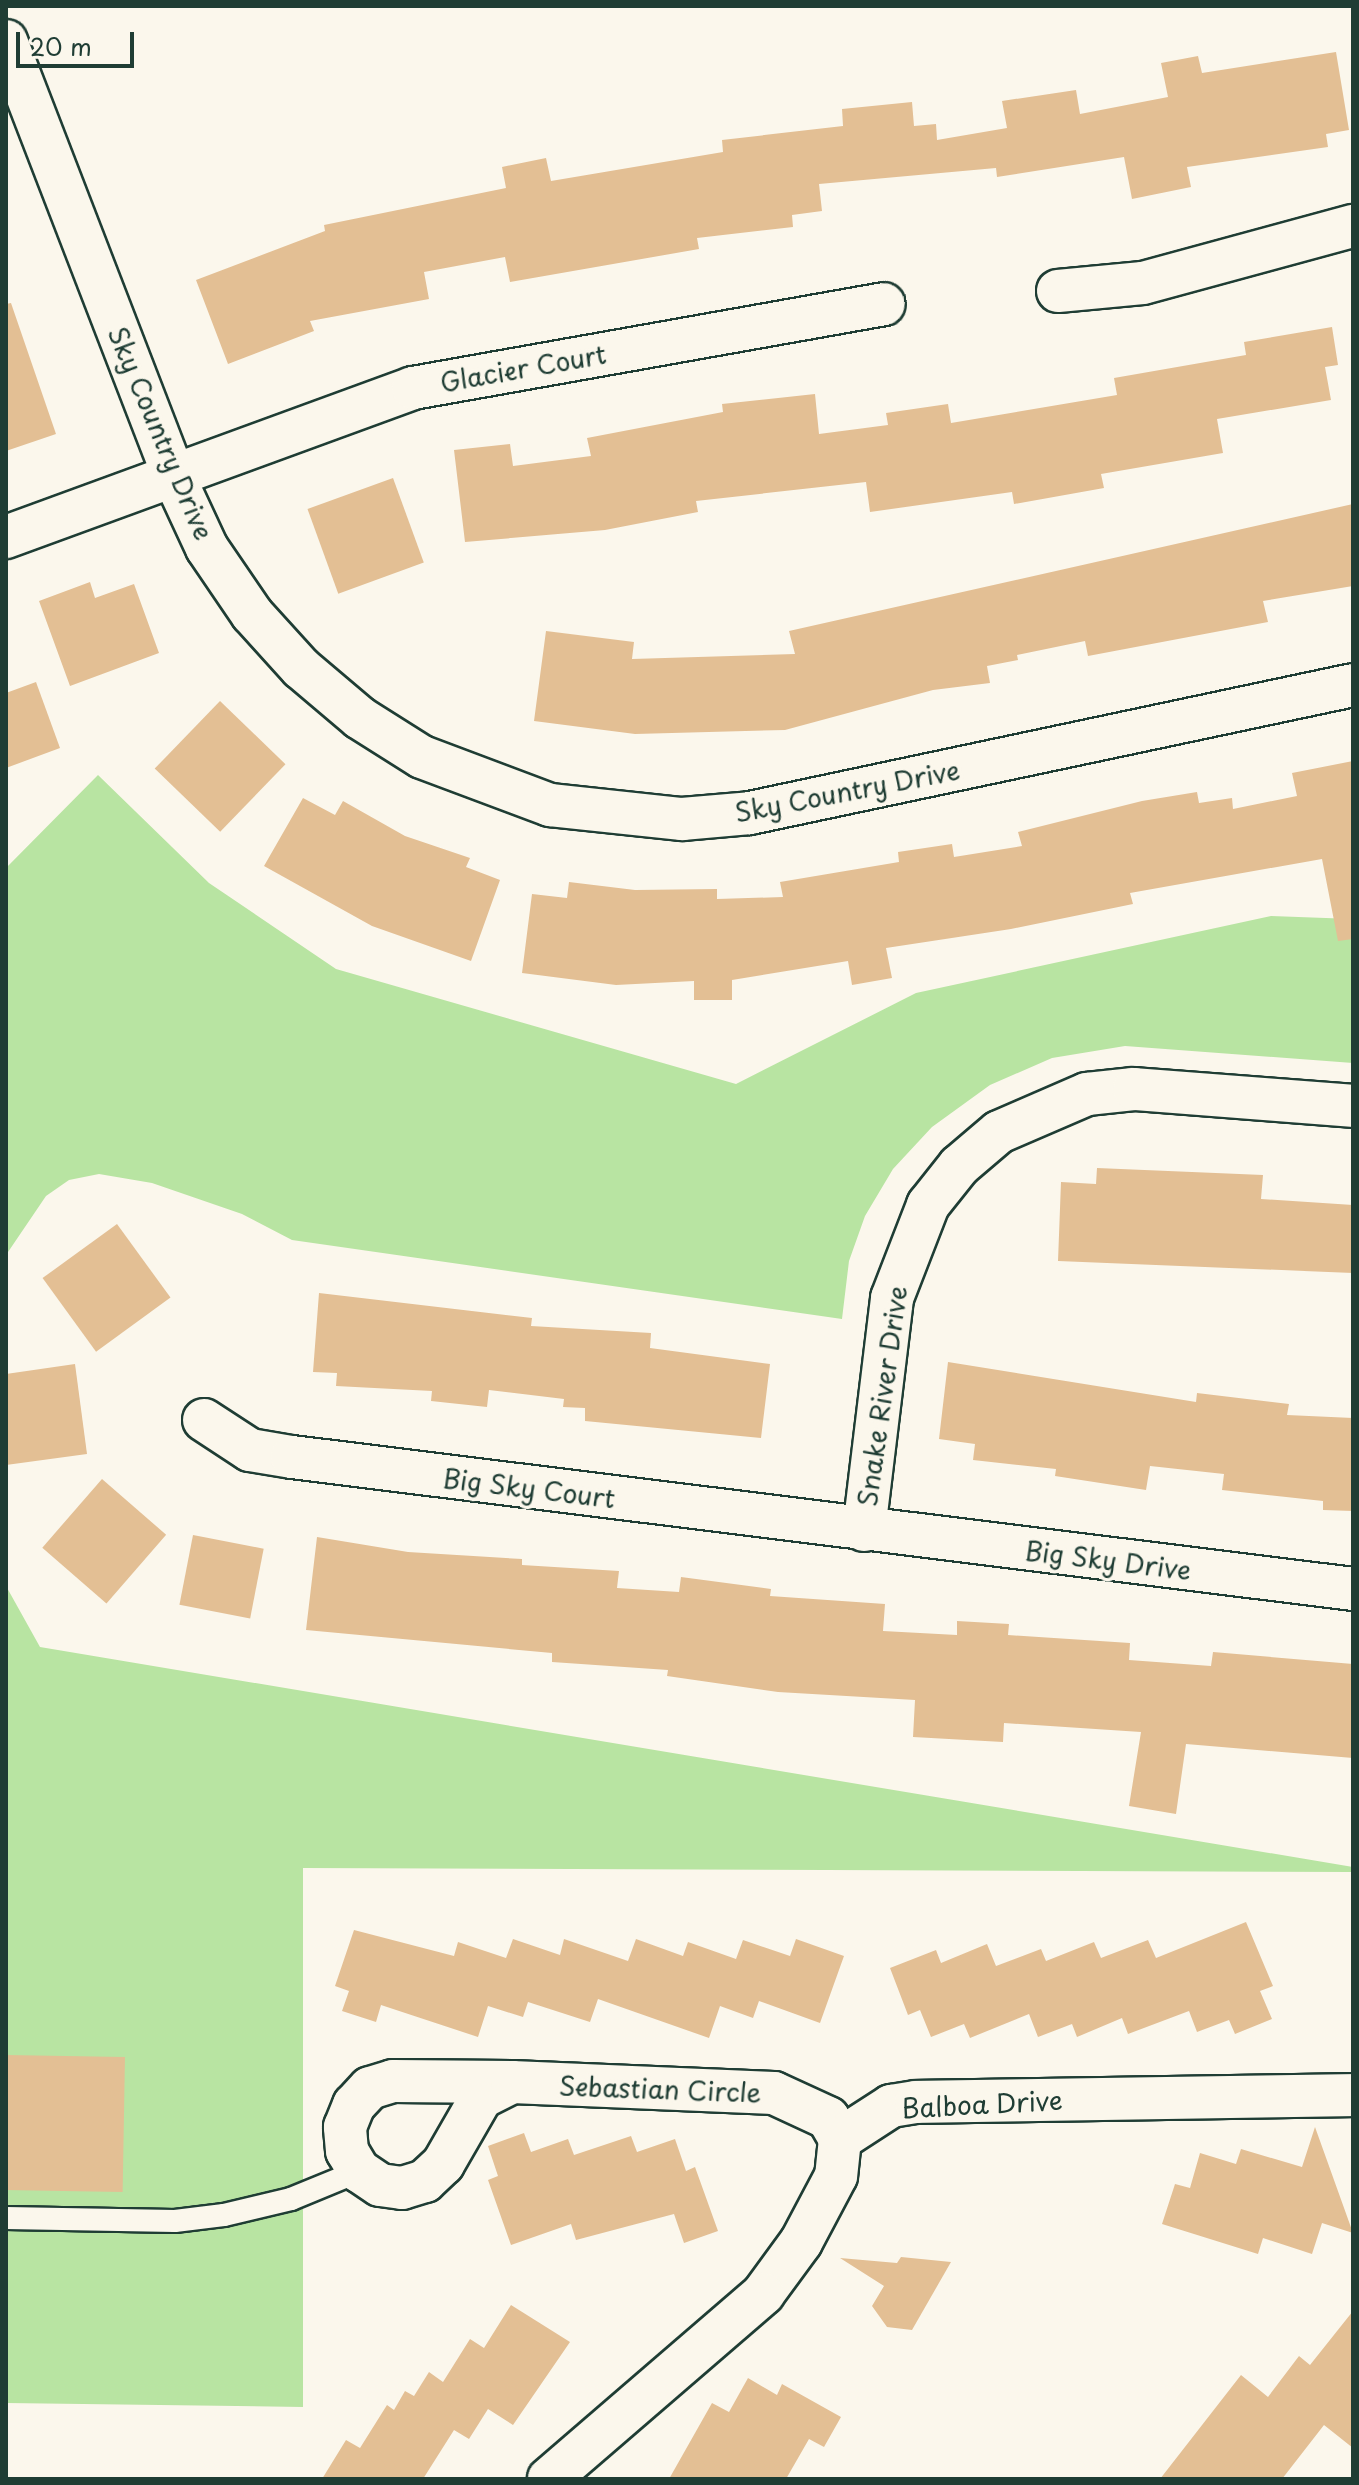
<!DOCTYPE html>
<html>
<head>
<meta charset="utf-8">
<style>
  body { margin:0 }
  #map { position:relative; width:1359px; height:2485px; overflow:hidden; background:#fbf7ec; font-family:"Playpen Sans",sans-serif }
  div>[style] { position:absolute }
  .green>* { inset:0; background:#b8e4a2 }
  .building>* { inset:0; background:#e3bf94; transform-origin:0 0 }
  .roads { filter:drop-shadow(2px 0 #1f3d34) drop-shadow(-2px 0 #1f3d34) drop-shadow(0 2px #1f3d34) drop-shadow(0 -2px #1f3d34) }
  .lane>* { height:22px; margin:-11px; padding:0 11px; transform-origin:11px; border-radius:11px; background:#fbf7ec }
  .street>* { height:42px; margin:-21px; padding:0 21px; transform-origin:21px; border-radius:21px; background:#fbf7ec }
  span { translate:-50% -50%; white-space:nowrap; text-align:center; line-height:1.15; -webkit-text-stroke:7px #fbf7ec; paint-order:stroke }
  .street-label { font-size:26px; color:#1f3d34 }
  .frame { position:absolute; inset:0; border:8px solid #1f3d34; pointer-events:none }
  .scale { position:absolute; left:16px; top:32px; width:118px; height:36px; box-sizing:border-box; border:4px solid #1f3d34; border-top:0; padding-left:10px; font-size:24px; line-height:28px; white-space:nowrap; color:#1f3d34; -webkit-text-stroke:6px #fbf7ec; paint-order:stroke }
</style>
</head>
<body>
<div id="map">
  <div class="green">
    <i style="clip-path:polygon(98px 775px,209px 883px,336px 969px,736px 1084px,916px 993px,1271px 916px,1353px 919px,1353px 1063px,1125px 1046px,1052px 1058px,990px 1085px,932px 1127px,893px 1169px,865px 1216px,849px 1261px,842px 1319px,292px 1240px,242px 1214px,152px 1183px,99px 1174px,69px 1180px,46px 1196px,6px 1255px,6px 868px)"></i>
    <i style="clip-path:polygon(6px 1586px,40px 1647px,1353px 1867px,1353px 1872px,303px 1868px,303px 2407px,6px 2403px)"></i>
  </div>
  <div class="building">
    <i style="clip-path:polygon(1336px 52px,1349px 130px,1326px 134px,1328px 147px,1187px 167px,1191px 187px,1132px 199px,1124px 157px,997px 177px,996px 168px,819px 184px,822px 211px,792px 215px,793px 227px,697px 238px,699px 249px,510px 282px,505px 257px,424px 272px,429px 299px,310px 321px,314px 331px,228px 364px,196px 280px,325px 231px,324px 225px,506px 188px,502px 167px,546px 158px,551px 181px,723px 152px,722px 140px,843px 126px,842px 109px,912px 102px,914px 126px,936px 124px,937px 140px,1007px 128px,1002px 101px,1076px 90px,1080px 114px,1168px 97px,1161px 63px,1198px 56px,1202px 73px)"></i>
    <i style="clip-path:polygon(11px 303px,56px 434px,6px 451px,6px 304px)"></i>
    <i style="clip-path:polygon(1332px 327px,1338px 365px,1325px 367px,1331px 400px,1217px 419px,1223px 453px,1101px 474px,1104px 488px,1014px 504px,1012px 492px,870px 512px,866px 482px,696px 501px,698px 512px,605px 530px,465px 542px,454px 450px,510px 444px,513px 466px,591px 456px,587px 438px,723px 412px,722px 404px,815px 394px,819px 434px,888px 425px,886px 413px,948px 404px,951px 423px,1117px 395px,1114px 378px,1246px 355px,1244px 342px)"></i>
    <i style="left:393px;top:478px;width:90px;height:91px;rotate:70deg"></i>
    <i style="clip-path:polygon(1353px 504px,1353px 586px,1263px 601px,1268px 622px,1088px 656px,1085px 641px,1017px 655px,1018px 660px,987px 666px,990px 683px,933px 690px,785px 730px,635px 734px,534px 721px,546px 631px,634px 642px,632px 659px,795px 654px,789px 631px)"></i>
    <i style="clip-path:polygon(90px 582px,95px 598px,134px 584px,159px 653px,70px 686px,39px 601px)"></i>
    <i style="clip-path:polygon(36px 682px,60px 748px,6px 768px,6px 693px)"></i>
    <i style="left:220px;top:701px;width:91px;height:94px;rotate:44deg"></i>
    <i style="clip-path:polygon(1353px 761px,1353px 939px,1338px 941px,1322px 859px,1130px 893px,1133px 904px,1011px 929px,886px 948px,892px 978px,852px 985px,848px 961px,732px 980px,732px 1000px,694px 1000px,694px 981px,616px 985px,522px 973px,532px 894px,567px 898px,569px 882px,635px 890px,717px 889px,717px 899px,783px 897px,780px 882px,899px 862px,898px 852px,952px 844px,954px 857px,1022px 846px,1018px 832px,1142px 801px,1197px 792px,1199px 803px,1232px 798px,1233px 809px,1297px 796px,1292px 773px)"></i>
    <i style="clip-path:polygon(303px 798px,335px 815px,343px 801px,405px 836px,470px 858px,466px 867px,500px 880px,471px 961px,372px 926px,264px 866px)"></i>
    <i style="clip-path:polygon(1097px 1168px,1263px 1175px,1261px 1199px,1353px 1205px,1353px 1273px,1058px 1261px,1061px 1182px,1096px 1184px)"></i>
    <i style="left:117px;top:1224px;width:91px;height:92px;rotate:54deg"></i>
    <i style="clip-path:polygon(319px 1293px,532px 1318px,531px 1326px,651px 1333px,650px 1348px,770px 1364px,761px 1438px,585px 1421px,585px 1408px,563px 1407px,564px 1399px,489px 1390px,487px 1407px,431px 1401px,432px 1391px,336px 1386px,337px 1373px,313px 1372px)"></i>
    <i style="clip-path:polygon(948px 1362px,1196px 1402px,1197px 1393px,1289px 1404px,1287px 1415px,1353px 1418px,1353px 1511px,1323px 1510px,1323px 1501px,1222px 1490px,1224px 1474px,1150px 1466px,1146px 1490px,1055px 1476px,1056px 1469px,973px 1460px,975px 1444px,939px 1439px)"></i>
    <i style="clip-path:polygon(75px 1364px,87px 1454px,6px 1465px,6px 1374px)"></i>
    <i style="left:102px;top:1479px;width:85px;height:91px;rotate:41deg"></i>
    <i style="left:193px;top:1535px;width:72px;height:71px;rotate:11deg"></i>
    <i style="clip-path:polygon(317px 1537px,408px 1552px,522px 1559px,522px 1565px,619px 1571px,617px 1588px,679px 1592px,681px 1577px,771px 1589px,770px 1596px,885px 1604px,883px 1631px,957px 1635px,957px 1621px,1009px 1624px,1008px 1635px,1130px 1643px,1129px 1660px,1211px 1666px,1213px 1652px,1353px 1664px,1353px 1758px,1186px 1744px,1176px 1814px,1129px 1806px,1141px 1732px,1004px 1723px,1003px 1742px,913px 1737px,915px 1700px,778px 1692px,667px 1676px,668px 1670px,552px 1662px,552px 1653px,306px 1630px)"></i>
    <i style="clip-path:polygon(1246px 1922px,1273px 1986px,1260px 1991px,1272px 2019px,1235px 2034px,1229px 2020px,1197px 2032px,1189px 2011px,1128px 2034px,1122px 2018px,1077px 2037px,1072px 2024px,1038px 2037px,1029px 2014px,970px 2038px,964px 2024px,931px 2037px,920px 2010px,908px 2015px,890px 1968px,936px 1950px,941px 1963px,987px 1944px,996px 1966px,1041px 1949px,1046px 1961px,1094px 1942px,1101px 1958px,1148px 1940px,1156px 1958px)"></i>
    <i style="clip-path:polygon(354px 1930px,454px 1956px,458px 1942px,506px 1958px,513px 1939px,560px 1955px,564px 1939px,628px 1961px,636px 1939px,683px 1956px,688px 1942px,736px 1959px,743px 1940px,790px 1956px,796px 1939px,844px 1956px,820px 2023px,759px 2001px,753px 2018px,720px 2006px,709px 2038px,598px 1999px,590px 2022px,528px 2002px,523px 2017px,488px 2006px,478px 2037px,381px 2005px,376px 2022px,342px 2011px,349px 1991px,335px 1986px)"></i>
    <i style="left:6px;top:2055px;width:119px;height:135px;rotate:1deg"></i>
    <i style="clip-path:polygon(1315px 2127px,1353px 2233px,1322px 2223px,1312px 2254px,1263px 2238px,1258px 2254px,1162px 2224px,1175px 2184px,1190px 2188px,1200px 2153px,1236px 2164px,1241px 2149px,1302px 2167px)"></i>
    <i style="clip-path:polygon(524px 2133px,531px 2152px,568px 2139px,574px 2155px,631px 2136px,637px 2152px,675px 2139px,686px 2171px,695px 2167px,718px 2231px,684px 2243px,674px 2214px,576px 2240px,571px 2224px,511px 2245px,488px 2180px,498px 2176px,488px 2146px)"></i>
    <i style="clip-path:polygon(901px 2257px,951px 2262px,912px 2330px,887px 2327px,872px 2306px,884px 2286px,840px 2258px,897px 2263px)"></i>
    <i style="clip-path:polygon(511px 2305px,570px 2342px,513px 2425px,488px 2409px,469px 2439px,454px 2430px,423px 2479px,322px 2479px,346px 2440px,360px 2448px,387px 2405px,394px 2410px,405px 2391px,414px 2396px,429px 2372px,443px 2382px,470px 2339px,484px 2348px)"></i>
    <i style="clip-path:polygon(1353px 2311px,1353px 2448px,1324px 2425px,1282px 2479px,1160px 2479px,1241px 2375px,1268px 2397px,1299px 2356px,1310px 2365px)"></i>
    <i style="clip-path:polygon(748px 2378px,777px 2395px,782px 2384px,841px 2417px,824px 2447px,809px 2439px,786px 2479px,669px 2479px,712px 2403px,729px 2412px)"></i>
  </div>
  <div class="roads">
    <div class="lane">
      <i style="left:6px;top:2218px;width:169px;rotate:1deg"></i>
      <i style="left:175px;top:2221px;width:49px;rotate:-7deg"></i>
      <i style="left:224px;top:2215px;width:69px;rotate:-13.4deg"></i>
      <i style="left:291px;top:2199px;width:74px;rotate:-22.4deg"></i>
    </div>
    <div class="street">
      <i style="left:6px;top:41px;width:467px;rotate:68.9deg"></i>
      <i style="left:174px;top:477px;width:78px;rotate:65.1deg"></i>
      <i style="left:207px;top:548px;width:80px;rotate:55.7deg"></i>
      <i style="left:252px;top:614px;width:73px;rotate:47.8deg"></i>
      <i style="left:301px;top:668px;width:77px;rotate:40.3deg"></i>
      <i style="left:360px;top:718px;width:73px;rotate:32.2deg"></i>
      <i style="left:422px;top:757px;width:137px;rotate:20.6deg"></i>
      <i style="left:550px;top:805px;width:133px;rotate:6.1deg"></i>
      <i style="left:682px;top:819px;width:68px;rotate:-5deg"></i>
      <i style="left:750px;top:813px;width:616px;rotate:-11.98deg"></i>
      <i style="left:1058px;top:291px;width:85px;rotate:-5.4deg"></i>
      <i style="left:1143px;top:283px;width:218px;rotate:-15.2deg"></i>
      <i style="left:6px;top:537px;width:433px;rotate:-20.1deg"></i>
      <i style="left:413px;top:388px;width:478px;rotate:-10.1deg"></i>
      <i style="left:204px;top:1420px;width:55px;rotate:33.1deg"></i>
      <i style="left:250px;top:1450px;width:43px;rotate:9.5deg"></i>
      <i style="left:292px;top:1457px;width:1069px;rotate:7.09deg"></i>
      <i style="left:864px;top:1530px;width:234px;rotate:-83.1deg"></i>
      <i style="left:892px;top:1298px;width:100px;rotate:-68.8deg"></i>
      <i style="left:928px;top:1205px;width:50px;rotate:-51.5deg"></i>
      <i style="left:959px;top:1166px;width:52px;rotate:-40.4deg"></i>
      <i style="left:999px;top:1132px;width:96px;rotate:-23.4deg"></i>
      <i style="left:1087px;top:1094px;width:47px;rotate:-6.1deg"></i>
      <i style="left:1134px;top:1089px;width:220px;rotate:4.4deg"></i>
      <i style="left:393px;top:2081px;width:119px;rotate:0.5deg"></i>
      <i style="left:512px;top:2082px;width:35px;rotate:153deg"></i>
      <i style="left:481px;top:2098px;width:76px;rotate:119.9deg"></i>
      <i style="left:443px;top:2164px;width:25px;rotate:137deg"></i>
      <i style="left:425px;top:2181px;width:24px;rotate:163deg"></i>
      <i style="left:402px;top:2188px;width:22px;rotate:-172deg"></i>
      <i style="left:380px;top:2185px;width:25px;rotate:-146deg"></i>
      <i style="left:359px;top:2171px;width:23px;rotate:-121deg"></i>
      <i style="left:347px;top:2151px;width:24px;rotate:-95deg"></i>
      <i style="left:345px;top:2127px;width:24px;rotate:-68deg"></i>
      <i style="left:354px;top:2105px;width:23px;rotate:-47deg"></i>
      <i style="left:370px;top:2088px;width:24px;rotate:-17deg"></i>
      <i style="left:512px;top:2082px;width:262px;rotate:2.4deg"></i>
      <i style="left:774px;top:2093px;width:60px;rotate:24.8deg"></i>
      <i style="left:828px;top:2118px;width:24px;rotate:60deg"></i>
      <i style="left:840px;top:2139px;width:37px;rotate:96deg"></i>
      <i style="left:836px;top:2176px;width:75px;rotate:117.9deg"></i>
      <i style="left:801px;top:2242px;width:64px;rotate:126.2deg"></i>
      <i style="left:763px;top:2294px;width:283px;rotate:139.2deg"></i>
      <i style="left:840px;top:2139px;width:61px;rotate:-32.9deg"></i>
      <i style="left:891px;top:2106px;width:25px;rotate:-9deg"></i>
      <i style="left:916px;top:2102px;width:437px;rotate:-0.9deg"></i>
    </div>
  </div>
  <div class="street-label">
    <span style="left:523px;top:368px;rotate:-10deg">Glacier Court</span>
    <span style="left:161px;top:433px;rotate:67deg">Sky Country Drive</span>
    <span style="left:847px;top:791px;rotate:-11deg">Sky Country Drive</span>
    <span style="left:882px;top:1396px;rotate:-82deg">Snake River Drive</span>
    <span style="left:529px;top:1488px;rotate:7deg">Big Sky Court</span>
    <span style="left:1108px;top:1560px;rotate:7deg">Big Sky Drive</span>
    <span style="left:660px;top:2089px;rotate:2deg">Sebastian Circle</span>
    <span style="left:982px;top:2104px;rotate:-3deg">Balboa Drive</span>
  </div>
  <div class="frame"></div>
  <div class="scale">20 m</div>
</div>
</body>
</html>
